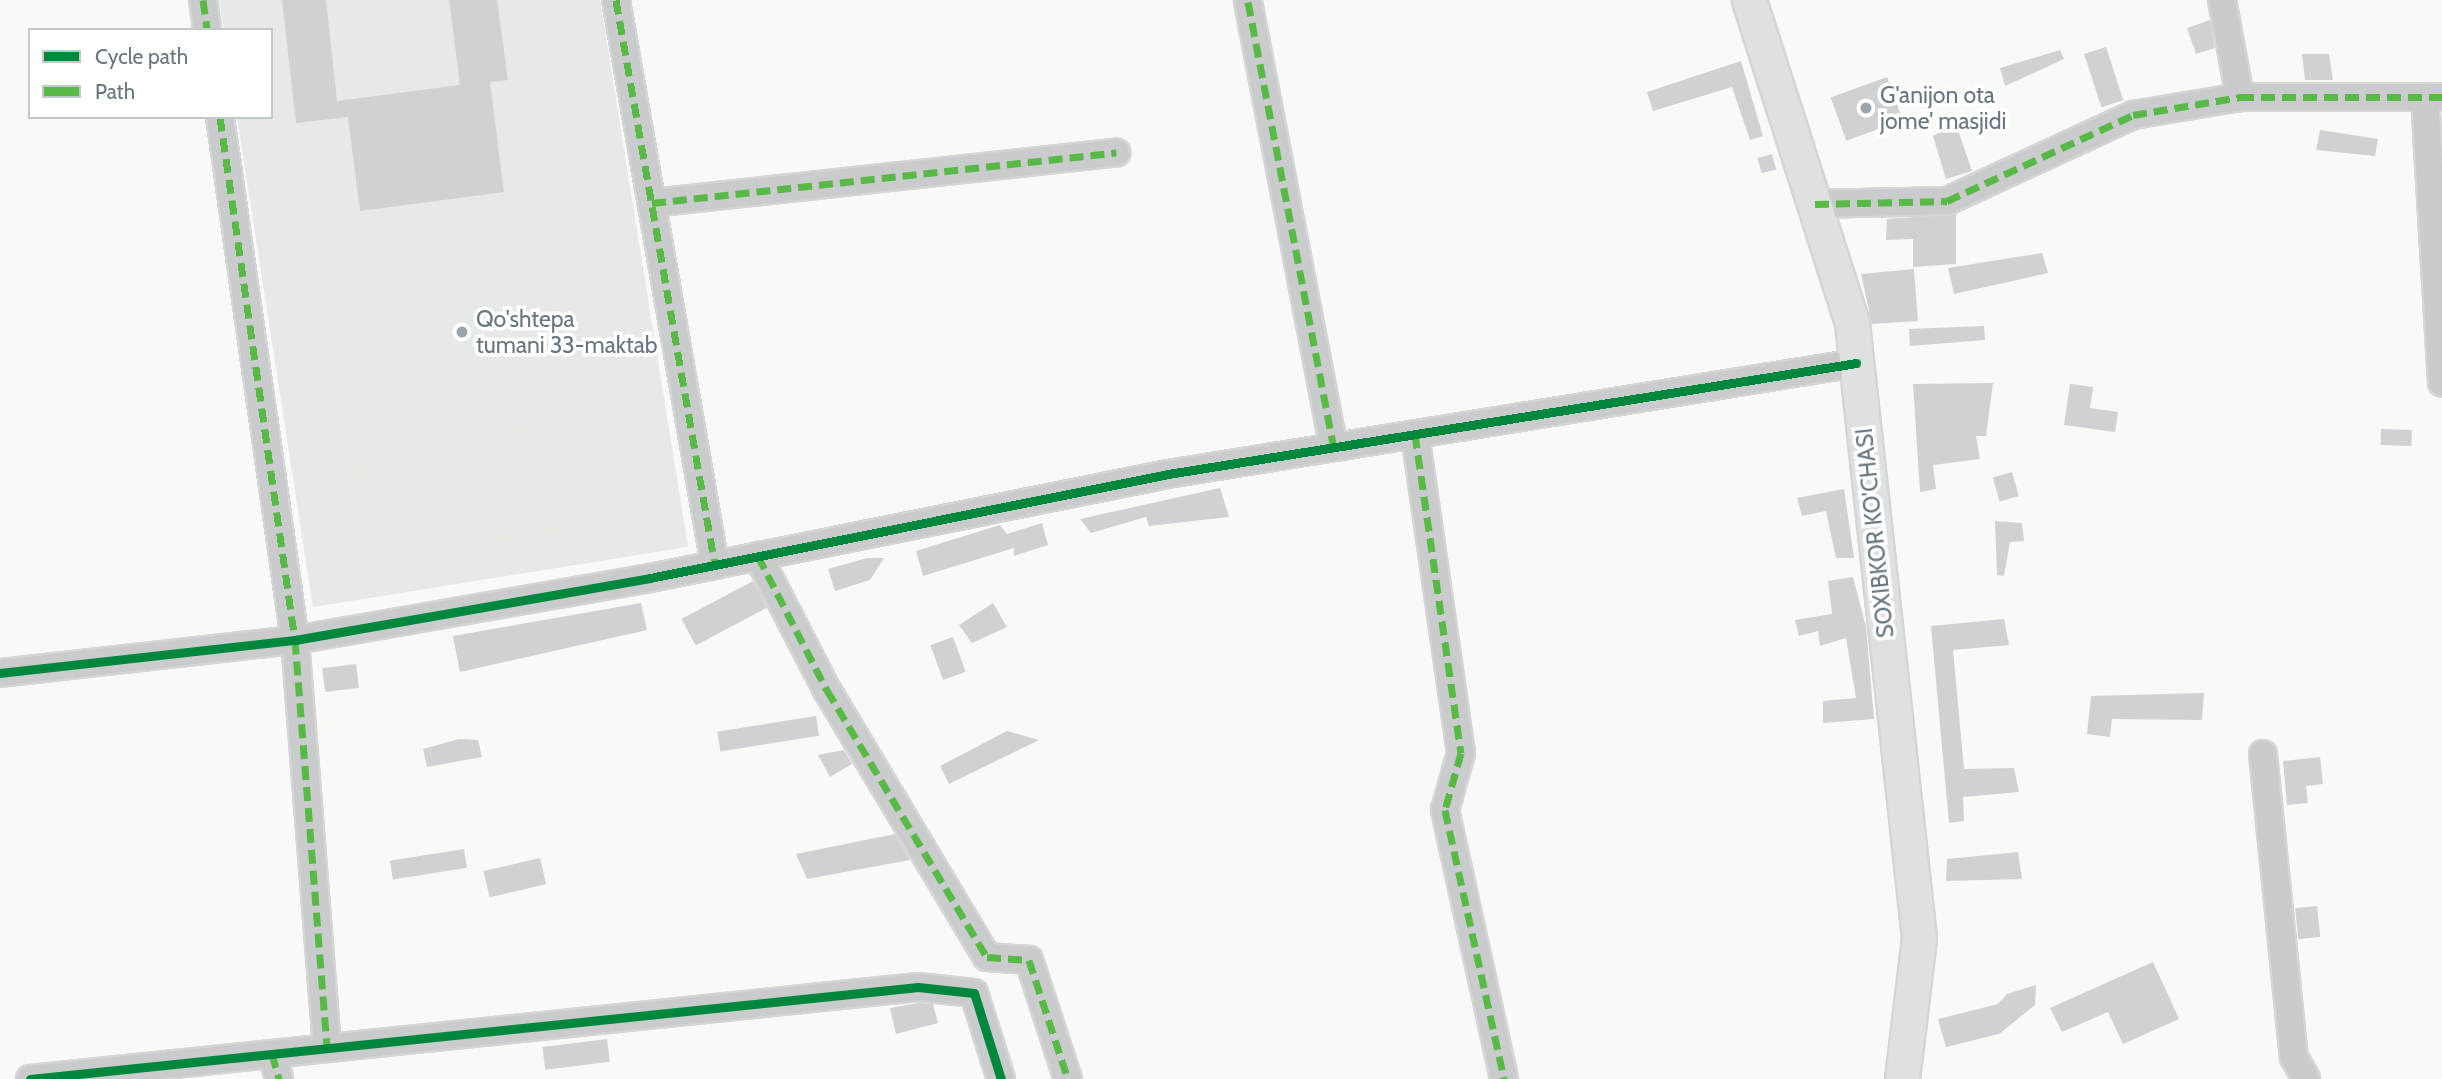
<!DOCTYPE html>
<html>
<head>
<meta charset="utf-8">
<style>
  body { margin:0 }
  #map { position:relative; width:2442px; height:1079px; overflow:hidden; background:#f9f9f8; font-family:Cabin,sans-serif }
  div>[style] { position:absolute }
  .built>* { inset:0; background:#e7e9e8 }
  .green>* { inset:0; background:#e8eae6; transform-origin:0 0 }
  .building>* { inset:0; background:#cfd1d2; transform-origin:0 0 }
  .roads { filter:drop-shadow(2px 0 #d4d5d5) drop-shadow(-2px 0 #d4d5d5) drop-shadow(0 2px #d4d5d5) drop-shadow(0 -2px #d4d5d5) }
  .minor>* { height:26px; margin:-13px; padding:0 13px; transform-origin:13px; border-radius:13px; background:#cacbcc }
  .major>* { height:33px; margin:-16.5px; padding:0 16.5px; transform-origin:16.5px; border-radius:16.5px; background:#dfe0e0 }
  .quiet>* { height:7px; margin-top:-3.5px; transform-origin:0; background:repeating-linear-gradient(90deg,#58b947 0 14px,transparent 0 21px) }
  .cycleway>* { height:9px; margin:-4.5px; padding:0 4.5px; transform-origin:4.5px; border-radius:4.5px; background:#00873e }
  .dots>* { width:19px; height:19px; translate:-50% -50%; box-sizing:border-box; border:4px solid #fff; border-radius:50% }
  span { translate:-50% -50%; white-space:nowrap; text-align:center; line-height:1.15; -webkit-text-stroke:7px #fff; paint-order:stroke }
  .poi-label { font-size:23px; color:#67767f }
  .left { translate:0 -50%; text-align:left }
  .street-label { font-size:23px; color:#67767f }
  .legend { position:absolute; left:28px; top:28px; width:245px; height:91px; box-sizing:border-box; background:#fff; border:2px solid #c2c8cc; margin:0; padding:9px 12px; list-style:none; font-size:21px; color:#67767f }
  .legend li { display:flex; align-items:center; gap:14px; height:35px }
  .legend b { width:35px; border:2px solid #c2c8cc }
</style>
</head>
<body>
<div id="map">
  <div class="built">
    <i style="clip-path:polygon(219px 0,600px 0,688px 547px,313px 607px,237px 117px,271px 117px,271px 30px,224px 30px)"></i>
  </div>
  <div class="green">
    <i style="left:561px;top:421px;width:108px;height:211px;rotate:81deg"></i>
  </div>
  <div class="building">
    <i style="clip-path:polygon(282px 0,326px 0,337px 101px,460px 85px,449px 0,497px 0,508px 80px,490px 82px,504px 192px,360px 211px,348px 117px,296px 123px)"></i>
    <i style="clip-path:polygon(2210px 20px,2215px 48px,2196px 54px,2187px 28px)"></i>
    <i style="left:2106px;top:47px;width:56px;height:23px;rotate:72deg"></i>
    <i style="clip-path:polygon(2060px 50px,2064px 59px,2005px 86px,2000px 68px)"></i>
    <i style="clip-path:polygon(2302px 54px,2329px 54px,2333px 80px,2305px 80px)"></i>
    <i style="clip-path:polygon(1741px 61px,1763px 136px,1750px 140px,1732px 87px,1653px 111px,1647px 92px)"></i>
    <i style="left:1887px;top:77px;width:46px;height:60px;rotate:70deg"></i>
    <i style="clip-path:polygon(1956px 124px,1972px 171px,1946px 179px,1933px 136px)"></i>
    <i style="clip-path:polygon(2320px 130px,2378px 139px,2375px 156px,2316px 150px)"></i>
    <i style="left:1772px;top:154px;width:16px;height:15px;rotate:75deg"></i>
    <i style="clip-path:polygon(1956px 214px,1956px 264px,1913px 267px,1913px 239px,1886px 240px,1887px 219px)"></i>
    <i style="clip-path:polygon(2042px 253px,2048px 273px,1954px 294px,1948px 268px)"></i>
    <i style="clip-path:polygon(1914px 269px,1918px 321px,1872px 324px,1861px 274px)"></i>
    <i style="clip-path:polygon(1984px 326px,1985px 340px,1910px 346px,1909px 329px)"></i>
    <i style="clip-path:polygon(1993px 383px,1986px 436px,1976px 436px,1980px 459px,1933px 465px,1936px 489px,1920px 492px,1913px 384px)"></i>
    <i style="clip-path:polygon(2070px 384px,2093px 387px,2090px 408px,2118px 412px,2115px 432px,2064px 425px)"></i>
    <i style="left:2381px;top:429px;width:31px;height:16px;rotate:2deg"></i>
    <i style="left:2012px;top:472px;width:25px;height:20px;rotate:74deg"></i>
    <i style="clip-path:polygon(1220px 488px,1229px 517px,1149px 526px,1146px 517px,1091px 533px,1080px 519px)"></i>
    <i style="clip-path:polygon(1844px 489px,1854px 558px,1836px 558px,1826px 511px,1802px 516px,1797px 498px)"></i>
    <i style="clip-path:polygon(1995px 521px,2022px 523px,2024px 541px,2010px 542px,2004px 576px,1997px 575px)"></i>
    <i style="clip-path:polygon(1042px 523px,1048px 545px,1014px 556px,1014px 548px,923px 576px,916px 551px,1000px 525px,1007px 534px)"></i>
    <i style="clip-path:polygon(867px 558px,884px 558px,870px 580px,835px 591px,828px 569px)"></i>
    <i style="clip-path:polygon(1853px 577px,1866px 627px,1874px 719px,1823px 723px,1823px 701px,1856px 698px,1846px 638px,1820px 646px,1818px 631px,1799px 636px,1795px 620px,1832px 614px,1828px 581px)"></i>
    <i style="left:753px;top:581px;width:30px;height:81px;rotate:62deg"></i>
    <i style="clip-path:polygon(641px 603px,647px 630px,460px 672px,453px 636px)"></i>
    <i style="clip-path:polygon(993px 603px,1007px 627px,972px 643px,959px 625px)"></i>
    <i style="clip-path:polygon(2004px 619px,2009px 645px,1953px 650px,1964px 769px,2014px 768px,2019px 792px,1963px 797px,1964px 821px,1949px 823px,1931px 626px)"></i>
    <i style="left:953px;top:637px;width:37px;height:24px;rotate:70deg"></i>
    <i style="left:356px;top:664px;width:24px;height:34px;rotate:83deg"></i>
    <i style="clip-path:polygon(2204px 693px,2202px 720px,2112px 719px,2110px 737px,2087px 734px,2091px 696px)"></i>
    <i style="left:816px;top:716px;width:20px;height:100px;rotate:81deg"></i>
    <i style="clip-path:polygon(1007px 731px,1039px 740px,949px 784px,940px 766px)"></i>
    <i style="clip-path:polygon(459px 739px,478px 740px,482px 757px,427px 767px,423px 749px)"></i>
    <i style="clip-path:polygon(844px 750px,852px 764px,830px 777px,818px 755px)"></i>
    <i style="clip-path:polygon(2320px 757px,2323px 784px,2306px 786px,2308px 803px,2287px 805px,2283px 761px)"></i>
    <i style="clip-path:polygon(895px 834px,910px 860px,807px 879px,796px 854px)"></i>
    <i style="left:464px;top:849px;width:19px;height:75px;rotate:81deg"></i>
    <i style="clip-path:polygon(2018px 852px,2022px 879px,1946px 881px,1947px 859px)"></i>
    <i style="left:540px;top:858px;width:27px;height:58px;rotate:77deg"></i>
    <i style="left:2317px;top:906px;width:31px;height:22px;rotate:84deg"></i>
    <i style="clip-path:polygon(2153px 962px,2179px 1019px,2123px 1044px,2108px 1012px,2062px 1032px,2050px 1008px)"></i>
    <i style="clip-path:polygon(2036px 985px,2035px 1005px,1999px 1034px,1946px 1047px,1938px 1019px,1998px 1004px,2007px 994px)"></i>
    <i style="clip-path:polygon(918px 1003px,933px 1004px,938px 1023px,896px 1034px,890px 1008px)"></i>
    <i style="left:607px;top:1039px;width:23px;height:65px;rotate:83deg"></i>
  </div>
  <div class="roads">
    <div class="minor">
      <i style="left:203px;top:0;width:30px;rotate:82deg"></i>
      <i style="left:616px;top:0;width:574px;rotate:80.06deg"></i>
      <i style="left:2222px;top:0;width:99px;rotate:79.5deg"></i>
      <i style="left:1248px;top:2px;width:453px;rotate:79.1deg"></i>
      <i style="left:2425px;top:97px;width:286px;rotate:86.6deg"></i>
      <i style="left:220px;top:117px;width:528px;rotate:81.84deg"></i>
      <i style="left:295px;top:640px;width:409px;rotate:85.5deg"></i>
      <i style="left:652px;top:203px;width:467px;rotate:-6.2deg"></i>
      <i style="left:1815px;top:204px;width:132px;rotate:-1.3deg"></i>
      <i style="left:1947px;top:201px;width:205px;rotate:-24.8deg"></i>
      <i style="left:2133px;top:115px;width:109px;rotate:-9.5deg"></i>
      <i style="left:2240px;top:97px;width:202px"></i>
      <i style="left:1415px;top:434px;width:322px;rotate:81.8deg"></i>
      <i style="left:1461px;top:753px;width:59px;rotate:105.7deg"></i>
      <i style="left:1445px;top:810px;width:275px;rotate:77.6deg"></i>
      <i style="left:758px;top:556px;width:151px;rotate:62.8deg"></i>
      <i style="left:827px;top:690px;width:311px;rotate:59.1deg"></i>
      <i style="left:987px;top:957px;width:42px;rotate:4.1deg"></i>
      <i style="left:1029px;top:960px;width:125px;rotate:71.9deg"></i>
      <i style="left:0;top:673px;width:297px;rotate:-6.4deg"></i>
      <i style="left:295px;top:640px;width:360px;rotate:-9.9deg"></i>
      <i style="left:650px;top:578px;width:528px;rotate:-11.35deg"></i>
      <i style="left:1168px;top:474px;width:697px;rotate:-9.16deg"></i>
      <i style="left:2263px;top:754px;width:305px;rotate:84.2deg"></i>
      <i style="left:2294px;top:1057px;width:25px;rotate:61deg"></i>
      <i style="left:272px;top:1054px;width:26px;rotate:74deg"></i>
      <i style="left:30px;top:1079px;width:893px;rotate:-5.91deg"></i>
      <i style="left:918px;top:987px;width:56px;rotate:6.1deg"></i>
      <i style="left:974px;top:993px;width:90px;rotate:72.6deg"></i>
    </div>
    <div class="major">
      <i style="left:1749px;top:0;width:339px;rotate:72.3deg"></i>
      <i style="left:1852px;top:323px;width:619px;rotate:83.78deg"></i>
      <i style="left:1919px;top:938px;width:142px;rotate:96.9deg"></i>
    </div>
  </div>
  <div class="quiet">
    <i style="left:203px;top:0;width:30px;rotate:82deg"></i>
    <i style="left:616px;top:0;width:574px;rotate:80.06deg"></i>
    <i style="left:1248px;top:2px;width:453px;rotate:79.1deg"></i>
    <i style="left:220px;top:117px;width:528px;rotate:81.84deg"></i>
    <i style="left:295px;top:640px;width:409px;rotate:85.5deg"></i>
    <i style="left:652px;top:203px;width:467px;rotate:-6.2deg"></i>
    <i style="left:1815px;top:204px;width:132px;rotate:-1.3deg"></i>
    <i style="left:1947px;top:201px;width:205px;rotate:-24.8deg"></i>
    <i style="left:2133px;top:115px;width:109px;rotate:-9.5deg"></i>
    <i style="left:2240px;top:97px;width:202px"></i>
    <i style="left:1415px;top:434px;width:322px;rotate:81.8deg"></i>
    <i style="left:1461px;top:753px;width:59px;rotate:105.7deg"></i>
    <i style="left:1445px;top:810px;width:275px;rotate:77.6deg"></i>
    <i style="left:758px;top:556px;width:151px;rotate:62.8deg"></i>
    <i style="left:827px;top:690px;width:311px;rotate:59.1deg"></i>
    <i style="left:987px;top:957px;width:42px;rotate:4.1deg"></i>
    <i style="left:1029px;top:960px;width:125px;rotate:71.9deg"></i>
    <i style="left:272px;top:1054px;width:26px;rotate:74deg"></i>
  </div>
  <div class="cycleway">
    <i style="left:0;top:673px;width:297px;rotate:-6.4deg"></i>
    <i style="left:295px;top:640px;width:360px;rotate:-9.9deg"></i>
    <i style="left:650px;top:578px;width:528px;rotate:-11.35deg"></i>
    <i style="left:1168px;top:474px;width:697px;rotate:-9.16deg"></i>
    <i style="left:30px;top:1079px;width:893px;rotate:-5.91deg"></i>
    <i style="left:918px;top:987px;width:56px;rotate:6.1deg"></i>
    <i style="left:974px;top:993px;width:90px;rotate:72.6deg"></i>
  </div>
  <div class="dots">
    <i style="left:1866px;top:108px;background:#9aa4a9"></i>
    <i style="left:462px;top:332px;background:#9aa4a9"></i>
  </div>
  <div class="poi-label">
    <span class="left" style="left:1880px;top:108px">G'anijon ota<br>jome' masjidi</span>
    <span class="left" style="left:476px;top:332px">Qo'shtepa<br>tumani 33-maktab</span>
  </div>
  <div class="street-label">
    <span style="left:1875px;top:533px;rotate:-96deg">SOXIBKOR KO'CHASI</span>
  </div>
  <ul class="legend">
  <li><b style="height:9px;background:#00873e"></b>Cycle path</li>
  <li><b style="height:9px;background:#58b947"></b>Path</li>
  </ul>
</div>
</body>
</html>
